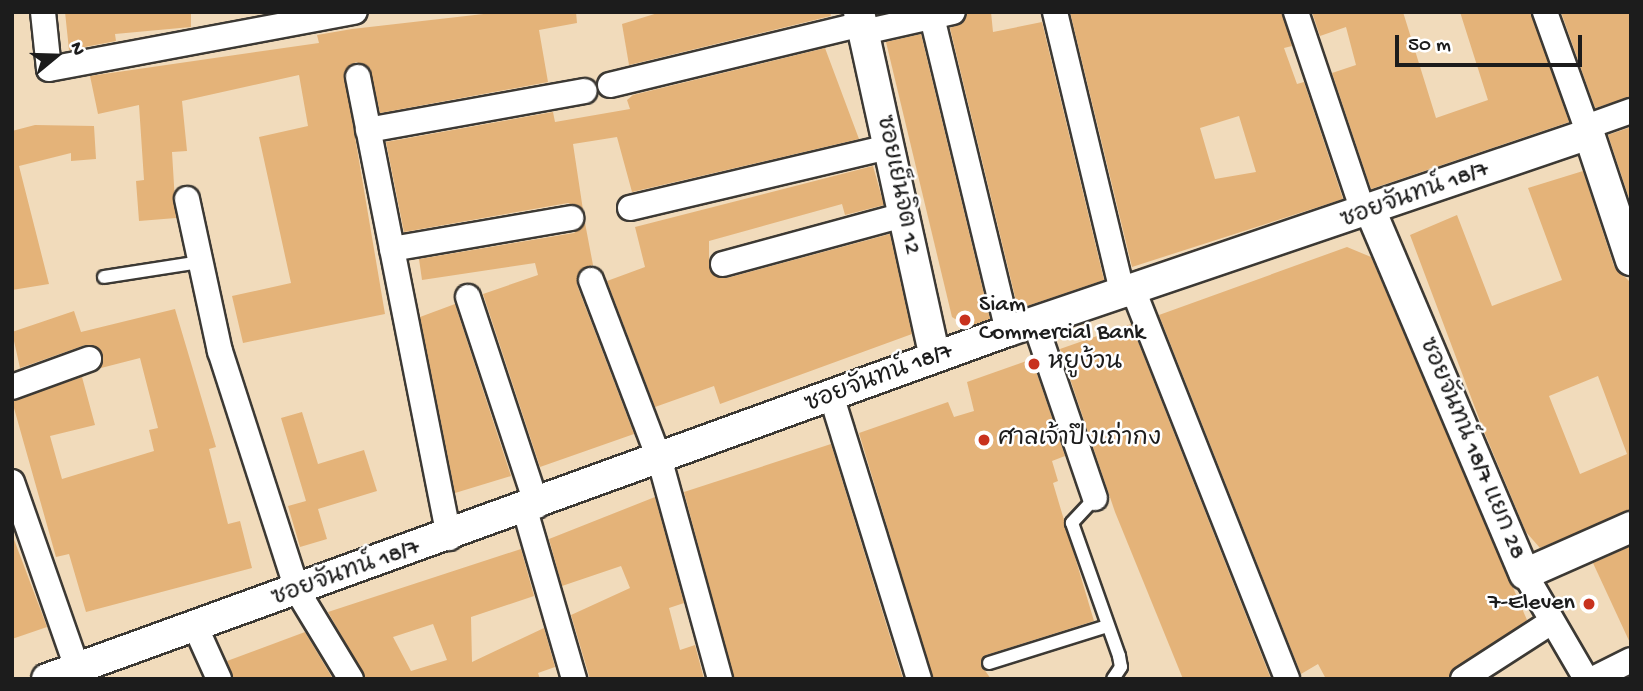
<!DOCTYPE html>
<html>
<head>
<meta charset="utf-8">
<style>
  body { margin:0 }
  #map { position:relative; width:1643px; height:691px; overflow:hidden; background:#f1dbbb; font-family:"Gochi Hand","Playpen Sans Thai",sans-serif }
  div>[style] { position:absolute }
  .building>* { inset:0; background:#e4b379 }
  .roads { filter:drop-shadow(2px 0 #3c3934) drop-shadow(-2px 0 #3c3934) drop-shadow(0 2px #3c3934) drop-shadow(0 -2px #3c3934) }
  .service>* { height:12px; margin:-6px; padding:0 6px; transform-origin:6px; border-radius:6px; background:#fff }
  .minor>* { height:24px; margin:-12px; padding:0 12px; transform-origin:12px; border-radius:12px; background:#fff }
  .tertiary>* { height:30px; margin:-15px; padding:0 15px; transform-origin:15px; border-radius:15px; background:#fff }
  .dots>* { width:19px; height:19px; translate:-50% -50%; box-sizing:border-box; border:4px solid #fff; border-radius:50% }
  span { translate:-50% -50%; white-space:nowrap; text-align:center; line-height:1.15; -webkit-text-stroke:5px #fff; paint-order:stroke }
  .street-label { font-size:24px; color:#1c1c1c }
  .poi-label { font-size:24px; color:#1c1c1c }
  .left { translate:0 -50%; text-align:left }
  .right { translate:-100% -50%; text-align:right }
  .frame { position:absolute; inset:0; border:14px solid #1c1c1c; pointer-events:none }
  .north { position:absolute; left:21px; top:21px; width:70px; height:70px; -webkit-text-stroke:5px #fff; paint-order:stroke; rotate:71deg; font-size:19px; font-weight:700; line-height:28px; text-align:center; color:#1c1c1c }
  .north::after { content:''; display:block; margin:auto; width:24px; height:32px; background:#1c1c1c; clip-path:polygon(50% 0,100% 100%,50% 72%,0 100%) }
  .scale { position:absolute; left:1395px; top:35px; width:187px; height:32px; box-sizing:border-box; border:4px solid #1c1c1c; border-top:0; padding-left:9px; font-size:21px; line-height:24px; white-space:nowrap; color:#1c1c1c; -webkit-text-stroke:5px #fff; paint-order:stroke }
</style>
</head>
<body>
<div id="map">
  <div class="building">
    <i style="clip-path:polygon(65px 12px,191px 12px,191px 27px,115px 34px,116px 41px,69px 50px)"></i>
    <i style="clip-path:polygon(501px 12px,576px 12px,577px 23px,539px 30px,548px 82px,380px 113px,370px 68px,356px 62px,344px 72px,385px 314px,243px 343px,232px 296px,291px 283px,259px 137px,308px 126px,299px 75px,182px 101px,187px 151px,172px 152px,176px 218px,139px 221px,136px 181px,144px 180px,139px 105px,98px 114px,90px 76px,319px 43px,317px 35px,352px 29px)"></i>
    <i style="clip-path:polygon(661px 12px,830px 12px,831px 16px,629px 65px,622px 24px)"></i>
    <i style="clip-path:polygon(967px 12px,991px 12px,993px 32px,1042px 22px,1104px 280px,1018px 309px,950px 28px,963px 23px)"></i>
    <i style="clip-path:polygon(evenodd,1070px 12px,1282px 12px,1292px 46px,1284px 48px,1297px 84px,1304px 82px,1343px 199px,1132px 267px,1070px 12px,1239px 116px,1256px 172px,1215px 179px,1200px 128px,1239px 116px)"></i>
    <i style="clip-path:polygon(1312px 12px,1403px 12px,1436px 118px,1488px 100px,1460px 12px,1531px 12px,1569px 122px,1371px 189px,1332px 73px,1356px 65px,1346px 27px,1320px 36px)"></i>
    <i style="clip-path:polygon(1561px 12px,1631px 12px,1631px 97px,1595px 108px)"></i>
    <i style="clip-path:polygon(921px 34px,990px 319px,968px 327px,952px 317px,886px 42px)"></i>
    <i style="clip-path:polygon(825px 48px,859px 139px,632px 192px,617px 137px,573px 144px,583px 210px,568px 203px,404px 232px,386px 142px,553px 112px,555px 122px,630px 109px,627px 100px,633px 95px)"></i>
    <i style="clip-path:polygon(35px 125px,94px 126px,96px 159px,71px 161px,71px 153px,19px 166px,49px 284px,12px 290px,12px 131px)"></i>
    <i style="clip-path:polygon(1631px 127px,1631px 204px,1608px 135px)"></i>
    <i style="clip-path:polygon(873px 166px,884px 205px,845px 215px,842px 204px,709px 241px,709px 267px,727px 278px,890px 234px,912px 334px,720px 404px,714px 386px,655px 407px,607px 281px,645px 267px,635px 227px)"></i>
    <i style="clip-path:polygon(evenodd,1583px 171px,1614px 266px,1631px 283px,1631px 510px,1540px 548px,1526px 532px,1483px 429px,1410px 235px,1457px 215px,1492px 306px,1562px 280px,1528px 188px,1583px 171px,1598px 376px,1627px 454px,1580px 474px,1549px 396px,1598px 376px)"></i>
    <i style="clip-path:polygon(585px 223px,593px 265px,580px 270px,577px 285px,634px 434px,540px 467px,483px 294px,538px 275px,535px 263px,422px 280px,419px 259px,574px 233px)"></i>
    <i style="clip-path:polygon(1347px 247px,1371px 257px,1527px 620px,1446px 679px,1326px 679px,1318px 664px,1301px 674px,1159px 315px)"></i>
    <i style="clip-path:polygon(455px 304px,511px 476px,455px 493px,420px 317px)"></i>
    <i style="clip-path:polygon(175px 309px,216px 447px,209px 449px,228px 524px,240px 521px,252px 568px,86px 612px,69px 554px,56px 557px,12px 401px,82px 377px,95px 425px,50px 436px,62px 479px,154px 451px,149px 430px,158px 428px,140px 358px,101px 368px,99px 348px,85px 345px,20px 368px,12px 332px,74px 311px,81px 332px)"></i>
    <i style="clip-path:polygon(1131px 324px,1271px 679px,1183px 679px,1115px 512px,1060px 349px)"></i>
    <i style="clip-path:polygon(1032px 359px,1065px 456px,1052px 461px,1058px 481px,1053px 483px,1094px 621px,986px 655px,981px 665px,991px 679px,933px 679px,859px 433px,948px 402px,954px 417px,974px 411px,967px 382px)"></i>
    <i style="clip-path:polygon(302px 412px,318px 464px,364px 450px,377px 491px,318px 509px,327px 539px,300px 547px,288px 506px,306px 501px,281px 418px)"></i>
    <i style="clip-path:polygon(831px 444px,903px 679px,734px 679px,684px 492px)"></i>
    <i style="clip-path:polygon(655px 497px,684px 603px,669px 608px,680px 650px,695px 645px,704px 679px,590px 679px,571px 615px,630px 588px,621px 566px,562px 586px,549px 539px)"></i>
    <i style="clip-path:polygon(12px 534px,47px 627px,12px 639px)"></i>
    <i style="clip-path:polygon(1631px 546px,1631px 645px,1593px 563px)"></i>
    <i style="clip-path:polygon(evenodd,521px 549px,534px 596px,471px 617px,472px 662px,544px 628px,555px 667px,538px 673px,540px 679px,366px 679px,328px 612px,521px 549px,433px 624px,447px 660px,411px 671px,393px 637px,433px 624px)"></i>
    <i style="clip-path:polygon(305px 632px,333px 679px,234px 679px,227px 661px)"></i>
  </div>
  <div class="roads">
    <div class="service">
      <i style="left:104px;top:277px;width:97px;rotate:-8.9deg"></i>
      <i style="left:1095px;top:498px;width:34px;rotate:133deg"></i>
      <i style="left:1072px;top:523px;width:141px;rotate:70.5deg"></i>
      <i style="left:1119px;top:656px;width:11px;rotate:80deg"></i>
      <i style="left:1121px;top:667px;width:14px;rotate:124deg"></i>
      <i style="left:989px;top:663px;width:124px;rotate:-17.4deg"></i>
    </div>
    <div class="minor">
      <i style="left:43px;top:12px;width:57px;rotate:84deg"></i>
      <i style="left:49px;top:69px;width:311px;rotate:-10.6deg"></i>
      <i style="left:1055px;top:12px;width:291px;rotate:76.5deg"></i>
      <i style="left:1296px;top:12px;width:213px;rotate:71.4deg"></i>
      <i style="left:1545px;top:12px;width:130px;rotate:70.2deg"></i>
      <i style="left:932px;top:17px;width:323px;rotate:76.4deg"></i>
      <i style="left:864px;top:32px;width:91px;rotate:-12.7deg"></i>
      <i style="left:358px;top:77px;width:470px;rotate:78.8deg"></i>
      <i style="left:610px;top:85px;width:259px;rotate:-13.6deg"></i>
      <i style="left:1586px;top:127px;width:48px;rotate:-19.6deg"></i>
      <i style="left:368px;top:130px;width:220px;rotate:-10.2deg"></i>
      <i style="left:187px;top:199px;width:156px;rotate:77.8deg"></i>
      <i style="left:220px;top:351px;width:253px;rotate:72.1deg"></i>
      <i style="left:298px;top:592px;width:102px;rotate:58.7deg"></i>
      <i style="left:630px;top:208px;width:266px;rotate:-13.3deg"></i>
      <i style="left:392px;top:249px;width:182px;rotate:-9.8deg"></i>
      <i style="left:723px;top:264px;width:187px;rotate:-15.2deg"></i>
      <i style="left:591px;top:280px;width:194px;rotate:69.1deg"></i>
      <i style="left:660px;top:461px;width:226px;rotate:74.6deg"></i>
      <i style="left:1134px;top:292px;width:416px;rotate:68.4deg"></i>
      <i style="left:468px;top:297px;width:220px;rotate:71.7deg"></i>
      <i style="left:1035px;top:323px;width:185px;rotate:71.1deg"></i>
      <i style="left:12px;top:387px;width:82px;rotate:-20deg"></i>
      <i style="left:832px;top:398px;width:294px;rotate:72.8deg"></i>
      <i style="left:12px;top:482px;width:209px;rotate:70.7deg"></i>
      <i style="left:525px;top:510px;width:176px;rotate:73.8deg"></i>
      <i style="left:1525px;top:574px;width:121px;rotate:59.8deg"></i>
      <i style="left:196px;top:628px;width:56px;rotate:65.7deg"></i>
      <i style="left:1463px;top:679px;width:103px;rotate:-32.8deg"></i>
      <i style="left:1593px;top:679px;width:42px;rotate:-26.6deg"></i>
    </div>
    <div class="tertiary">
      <i style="left:859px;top:12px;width:353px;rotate:77.6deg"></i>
      <i style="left:1371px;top:212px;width:393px;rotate:67deg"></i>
      <i style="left:1525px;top:574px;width:116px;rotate:-23.9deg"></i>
      <i style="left:47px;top:679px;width:1022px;rotate:-19.91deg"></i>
      <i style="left:1008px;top:331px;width:613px;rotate:-18.73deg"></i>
      <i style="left:1589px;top:134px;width:133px;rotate:71.6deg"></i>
    </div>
  </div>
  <div class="dots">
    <i style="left:965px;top:320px;background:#c8321e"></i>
    <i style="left:1034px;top:364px;background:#c8321e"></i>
    <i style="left:984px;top:440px;background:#c8321e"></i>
    <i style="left:1589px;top:604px;background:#c8321e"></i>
  </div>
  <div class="street-label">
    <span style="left:897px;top:185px;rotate:78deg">ซอยเย็นจิต 12</span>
    <span style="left:1415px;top:196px;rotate:-20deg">ซอยจันทน์ 18/7</span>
    <span style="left:879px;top:379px;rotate:-21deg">ซอยจันทน์ 18/7</span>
    <span style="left:1471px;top:449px;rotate:67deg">ซอยจันทน์ 18/7 แยก 28</span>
    <span style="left:346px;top:574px;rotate:-20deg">ซอยจันทน์ 18/7</span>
  </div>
  <div class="poi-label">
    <span class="left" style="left:979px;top:320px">Siam<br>Commercial Bank</span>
    <span class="left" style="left:1048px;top:364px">หยูง้วน</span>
    <span class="left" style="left:998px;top:440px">ศาลเจ้าปึงเถ่ากง</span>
    <span class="right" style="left:1575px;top:604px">7-Eleven</span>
  </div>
  <div class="frame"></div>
  <div class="north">N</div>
  <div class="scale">50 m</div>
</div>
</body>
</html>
